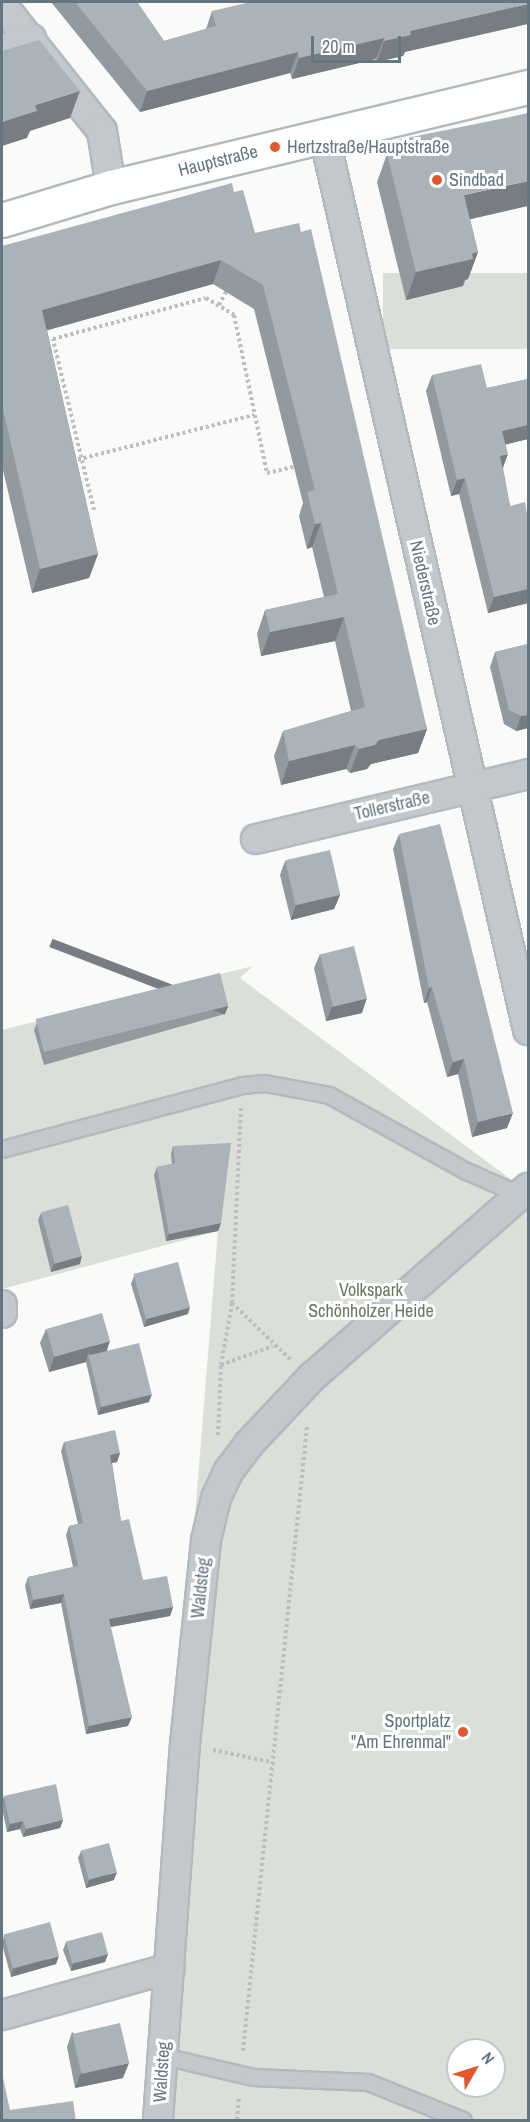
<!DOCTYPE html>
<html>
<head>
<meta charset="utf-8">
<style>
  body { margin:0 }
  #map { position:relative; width:530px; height:2122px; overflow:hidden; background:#fafaf8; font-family:"Archivo Narrow",sans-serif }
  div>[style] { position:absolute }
  .green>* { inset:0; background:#dadfd7; transform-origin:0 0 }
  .path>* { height:4px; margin-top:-2px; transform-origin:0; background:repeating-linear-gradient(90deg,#bbbfc2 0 3px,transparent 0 6px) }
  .roads { filter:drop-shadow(2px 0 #b3babf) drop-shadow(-2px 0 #b3babf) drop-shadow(0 2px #b3babf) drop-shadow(0 -2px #b3babf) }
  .lane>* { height:15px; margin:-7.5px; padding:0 7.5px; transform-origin:7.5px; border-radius:7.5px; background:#c3c8cc }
  .street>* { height:28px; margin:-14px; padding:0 14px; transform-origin:14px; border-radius:14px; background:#c3c8cc }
  .secondary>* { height:33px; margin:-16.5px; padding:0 16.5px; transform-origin:16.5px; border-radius:16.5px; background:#fff }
  .wall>* { inset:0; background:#929a9f }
  .shaded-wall>* { inset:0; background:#777d82; transform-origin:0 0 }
  .building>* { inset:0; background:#aab3b9; transform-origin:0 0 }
  .dots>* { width:16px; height:16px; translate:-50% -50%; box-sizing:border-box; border:3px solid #fff; border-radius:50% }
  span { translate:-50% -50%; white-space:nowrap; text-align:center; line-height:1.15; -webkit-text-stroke:6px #fff; paint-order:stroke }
  .poi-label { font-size:18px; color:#657683 }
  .left { translate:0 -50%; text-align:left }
  .right { translate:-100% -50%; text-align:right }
  .street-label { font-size:18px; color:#657683 }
  .park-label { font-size:18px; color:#687a64 }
  .frame { position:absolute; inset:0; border:3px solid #657683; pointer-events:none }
  .north { position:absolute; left:446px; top:2038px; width:60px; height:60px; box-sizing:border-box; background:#fff; border:2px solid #c1c8cd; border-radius:50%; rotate:51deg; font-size:16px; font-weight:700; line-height:24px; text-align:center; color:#657683 }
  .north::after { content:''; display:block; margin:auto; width:21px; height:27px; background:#e4572e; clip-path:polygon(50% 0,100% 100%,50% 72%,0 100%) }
  .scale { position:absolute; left:311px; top:36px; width:90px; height:27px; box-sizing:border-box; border:3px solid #657683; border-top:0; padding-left:8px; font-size:18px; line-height:21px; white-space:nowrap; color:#657683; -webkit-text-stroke:4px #fff; paint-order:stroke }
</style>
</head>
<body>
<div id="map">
  <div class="green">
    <i style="left:528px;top:273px;width:76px;height:145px;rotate:90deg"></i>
    <i style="clip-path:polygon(evenodd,253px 966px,240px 978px,528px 1192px,528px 2120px,167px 2120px,191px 1565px,218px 1231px,2px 1289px,2px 1030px,253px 966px,458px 2050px,494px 2050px,494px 2086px,458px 2086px,458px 2050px)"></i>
  </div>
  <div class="path">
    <i style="left:219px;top:305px;width:15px;rotate:-62deg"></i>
    <i style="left:72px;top:461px;width:188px;rotate:-14.2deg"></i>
    <i style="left:94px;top:510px;width:176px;rotate:-103.5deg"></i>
    <i style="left:53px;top:339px;width:158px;rotate:-15deg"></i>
    <i style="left:206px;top:298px;width:33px;rotate:31deg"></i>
    <i style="left:234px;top:315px;width:161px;rotate:78.2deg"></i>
    <i style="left:267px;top:473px;width:31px;rotate:-13deg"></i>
    <i style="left:232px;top:1303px;width:82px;rotate:44deg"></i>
    <i style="left:221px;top:1365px;width:55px;rotate:-20.1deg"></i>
    <i style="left:218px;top:1435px;width:70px;rotate:-87.5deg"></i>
    <i style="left:221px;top:1365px;width:63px;rotate:-79.9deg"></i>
    <i style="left:232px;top:1303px;width:196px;rotate:-87.4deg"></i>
    <i style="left:213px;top:1750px;width:59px;rotate:11.7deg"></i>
    <i style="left:243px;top:2051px;width:628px;rotate:-84.15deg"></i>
    <i style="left:237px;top:2120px;width:23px;rotate:-85deg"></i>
  </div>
  <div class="roads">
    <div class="lane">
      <i style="left:2px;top:1149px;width:248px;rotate:-14.9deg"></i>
      <i style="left:242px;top:1085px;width:23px;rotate:-5deg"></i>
      <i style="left:265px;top:1083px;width:65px;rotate:10.6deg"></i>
      <i style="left:329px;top:1095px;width:157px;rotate:29deg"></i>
      <i style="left:466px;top:1171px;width:60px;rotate:23.6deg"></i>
      <i style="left:163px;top:2056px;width:92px;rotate:13.1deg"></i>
      <i style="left:253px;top:2077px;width:115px;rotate:2.5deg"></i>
      <i style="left:368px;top:2082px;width:102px;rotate:21.8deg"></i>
    </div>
    <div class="street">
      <i style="left:2px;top:5px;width:161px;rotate:51.6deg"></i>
      <i style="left:102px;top:131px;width:57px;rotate:80.9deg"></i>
      <i style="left:2px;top:49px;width:31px;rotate:-19deg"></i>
      <i style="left:324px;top:135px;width:918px;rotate:77.16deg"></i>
      <i style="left:256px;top:839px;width:280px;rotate:-13.4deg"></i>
      <i style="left:2px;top:1305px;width:8px;rotate:90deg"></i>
      <i style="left:2px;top:2015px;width:174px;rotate:-15.6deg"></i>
      <i style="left:158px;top:2120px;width:377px;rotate:-85.9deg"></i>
      <i style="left:185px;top:1744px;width:205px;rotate:-84.1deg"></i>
      <i style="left:206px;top:1540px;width:43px;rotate:-76.6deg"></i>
      <i style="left:216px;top:1498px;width:29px;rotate:-65deg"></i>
      <i style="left:228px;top:1472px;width:35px;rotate:-53deg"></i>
      <i style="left:249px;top:1444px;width:92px;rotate:-46.8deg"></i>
      <i style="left:312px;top:1377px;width:287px;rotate:-41.2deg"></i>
    </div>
    <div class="secondary">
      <i style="left:2px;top:220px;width:114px;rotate:-16.8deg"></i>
      <i style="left:111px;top:187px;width:429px;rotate:-13.5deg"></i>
    </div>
  </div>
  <div class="wall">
    <i style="clip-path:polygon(51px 2px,137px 2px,164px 41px,206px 29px,212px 11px,528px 2px,405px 52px,403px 56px,377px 62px,376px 59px,292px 79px,290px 73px,140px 112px)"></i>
    <i style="clip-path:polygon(387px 154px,470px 219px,478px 252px,468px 279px,465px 280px,463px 286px,406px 300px,377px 182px)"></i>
    <i style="clip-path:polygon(234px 192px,255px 233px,427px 729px,418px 753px,371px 764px,367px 769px,350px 773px,346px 769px,281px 785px,274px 756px,283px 731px,351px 711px,335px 641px,261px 656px,257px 634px,265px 610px,324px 597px,312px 547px,307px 549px,299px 516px,303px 503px,254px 309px,213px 284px,47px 330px,98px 554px,89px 578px,32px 593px,2px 466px,2px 246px)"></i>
    <i style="clip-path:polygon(432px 375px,487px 388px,528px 379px,528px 439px,506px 444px,503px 468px,510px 506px,528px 519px,528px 603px,488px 613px,459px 494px,451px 496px,426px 391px)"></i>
    <i style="clip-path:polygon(528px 644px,528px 728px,516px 731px,504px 724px,490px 667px,495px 652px)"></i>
    <i style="clip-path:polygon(528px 813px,528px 827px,527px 819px)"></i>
    <i style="clip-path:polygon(399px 834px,507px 1128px,472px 1137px,458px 1074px,447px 1077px,427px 1002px,424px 1003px,393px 849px)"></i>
    <i style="clip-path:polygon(285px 861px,340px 895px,334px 909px,291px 920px,280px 875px)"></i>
    <i style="clip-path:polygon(320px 954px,362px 1013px,326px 1021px,314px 968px)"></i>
    <i style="clip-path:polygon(228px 1006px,225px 1014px,44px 1065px,34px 1030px,37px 1023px)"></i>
    <i style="clip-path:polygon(173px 1146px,221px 1223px,218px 1231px,166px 1241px,154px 1175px,157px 1167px,172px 1164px,171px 1154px)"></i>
    <i style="clip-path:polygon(41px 1213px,80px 1264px,51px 1272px,38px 1220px)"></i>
    <i style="clip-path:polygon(134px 1276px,188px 1314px,144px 1327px,131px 1284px)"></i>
    <i style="clip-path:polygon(46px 1329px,107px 1350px,149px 1402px,98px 1415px,86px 1362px,49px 1372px,40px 1343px)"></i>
    <i style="clip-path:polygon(64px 1442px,120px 1453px,117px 1462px,112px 1463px,121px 1521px,143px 1580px,173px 1607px,170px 1616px,110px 1627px,128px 1726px,86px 1734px,61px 1603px,30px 1609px,25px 1586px,28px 1577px,73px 1567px,66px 1535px,69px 1526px,78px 1524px,61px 1451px)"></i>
    <i style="clip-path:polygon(4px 1796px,63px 1820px,60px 1828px,23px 1837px,20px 1829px,7px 1832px,2px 1808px,2px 1801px)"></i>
    <i style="clip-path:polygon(81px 1851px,114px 1880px,86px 1888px,78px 1858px)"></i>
    <i style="clip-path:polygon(4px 1935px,56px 1964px,11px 1977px,2px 1944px)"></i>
    <i style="clip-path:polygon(66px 1942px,108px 1954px,105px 1962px,71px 1971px,63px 1950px)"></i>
    <i style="clip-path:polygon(72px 2032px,123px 2078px,75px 2088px,67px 2047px)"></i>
  </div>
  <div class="shaded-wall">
    <i style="clip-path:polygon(528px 4px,528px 24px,405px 52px,403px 56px,377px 62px,384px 41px,410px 31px)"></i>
    <i style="clip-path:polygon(384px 38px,376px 59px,292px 79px,299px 58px)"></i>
    <i style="clip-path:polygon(298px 52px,290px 73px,140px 112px,147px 91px)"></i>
    <i style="clip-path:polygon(80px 91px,70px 118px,30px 131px,27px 138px,2px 146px,2px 122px,35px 105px)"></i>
    <i style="clip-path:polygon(528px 181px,528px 206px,454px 223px,464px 195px)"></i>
    <i style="clip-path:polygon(478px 252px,468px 279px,465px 280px,463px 286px,406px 300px,416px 272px)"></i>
    <i style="clip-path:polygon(221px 260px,213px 284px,34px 334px,42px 310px)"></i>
    <i style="clip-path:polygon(528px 425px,528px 439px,496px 447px,502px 431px)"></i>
    <i style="clip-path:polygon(508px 454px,502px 470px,500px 456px)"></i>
    <i style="clip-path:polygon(465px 478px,459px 494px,451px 496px,457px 480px)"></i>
    <i style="clip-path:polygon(321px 523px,312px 547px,307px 549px,315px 524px)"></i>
    <i style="clip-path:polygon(98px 554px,89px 578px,32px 593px,40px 569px)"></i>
    <i style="clip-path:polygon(528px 589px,528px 603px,488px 613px,494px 597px)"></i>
    <i style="clip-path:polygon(344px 617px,335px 641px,261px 656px,270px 632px)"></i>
    <i style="clip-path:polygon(528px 715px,528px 728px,516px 731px,521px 716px)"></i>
    <i style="clip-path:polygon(427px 729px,418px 753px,371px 764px,367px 769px,350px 773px,359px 749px,379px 740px)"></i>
    <i style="clip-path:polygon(355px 745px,346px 769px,281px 785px,289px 761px)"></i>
    <i style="clip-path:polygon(340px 895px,334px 909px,291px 920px,296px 905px)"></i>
    <i style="clip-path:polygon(432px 987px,427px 1002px,424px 1003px,429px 988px)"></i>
    <i style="clip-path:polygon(367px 998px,362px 1013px,326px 1021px,332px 1007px)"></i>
    <i style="left:228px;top:1006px;width:9px;height:188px;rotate:111deg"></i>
    <i style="clip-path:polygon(464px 1059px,458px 1074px,447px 1077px,453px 1062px)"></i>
    <i style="clip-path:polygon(513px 1113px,507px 1128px,472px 1137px,478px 1122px)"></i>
    <i style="clip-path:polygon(221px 1223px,218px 1231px,166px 1241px,169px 1234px)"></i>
    <i style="clip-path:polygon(82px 1256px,80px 1264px,51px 1272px,54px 1264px)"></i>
    <i style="clip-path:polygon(190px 1307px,188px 1314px,144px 1327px,147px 1319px)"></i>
    <i style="clip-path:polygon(110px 1341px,105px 1356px,88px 1354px,86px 1362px,49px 1372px,54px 1357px)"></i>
    <i style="clip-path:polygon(152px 1394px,149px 1402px,98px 1415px,101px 1407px)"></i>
    <i style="clip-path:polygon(120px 1453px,117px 1462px,107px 1464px,110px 1455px)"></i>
    <i style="clip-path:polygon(64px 1594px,61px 1603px,30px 1609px,33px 1600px)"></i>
    <i style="clip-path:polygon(173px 1607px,170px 1616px,105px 1628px,109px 1619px)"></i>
    <i style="clip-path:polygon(132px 1717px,128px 1726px,86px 1734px,89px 1726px)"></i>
    <i style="clip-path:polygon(63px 1820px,60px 1828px,23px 1837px,26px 1829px)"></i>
    <i style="clip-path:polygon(23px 1821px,20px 1829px,7px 1832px,10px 1824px)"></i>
    <i style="clip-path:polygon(117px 1872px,114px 1880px,86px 1888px,89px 1880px)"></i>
    <i style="clip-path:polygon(108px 1954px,105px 1962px,71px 1971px,73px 1963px)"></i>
    <i style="clip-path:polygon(59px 1956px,56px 1964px,11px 1977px,13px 1969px)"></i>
    <i style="clip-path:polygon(129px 2063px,123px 2078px,75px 2088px,81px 2073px)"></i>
  </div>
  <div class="building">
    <i style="clip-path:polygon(75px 2px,137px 2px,164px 41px,216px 26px,212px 11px,251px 2px,528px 2px,528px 4px,410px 31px,411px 35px,384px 41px,384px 38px,299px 58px,298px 52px,147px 91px)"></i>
    <i style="clip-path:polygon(39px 40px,80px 91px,35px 105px,37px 111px,2px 122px,2px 51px)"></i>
    <i style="clip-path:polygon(528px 113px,528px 181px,464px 195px,478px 252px,472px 253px,473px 259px,416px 272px,387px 154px,397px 140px,510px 117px)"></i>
    <i style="clip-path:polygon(232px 183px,234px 192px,243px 190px,255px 233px,299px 223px,301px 232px,311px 229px,427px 729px,379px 740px,375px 745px,359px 749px,355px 745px,289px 761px,283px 731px,365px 707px,344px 617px,270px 632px,265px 610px,338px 594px,321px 523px,315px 524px,307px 492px,315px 490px,263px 285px,221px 260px,42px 310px,98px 554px,40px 569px,2px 405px,2px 246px)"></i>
    <i style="clip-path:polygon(481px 364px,487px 388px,528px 379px,528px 425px,502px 431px,508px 454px,500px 456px,510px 506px,525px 502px,528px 519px,528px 589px,494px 597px,465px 478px,457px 480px,432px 375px)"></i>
    <i style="clip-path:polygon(528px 644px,528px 715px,521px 716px,509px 710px,495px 652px)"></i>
    <i style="clip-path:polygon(440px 824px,513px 1113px,478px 1122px,464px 1059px,453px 1062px,432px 987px,429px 988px,399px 834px)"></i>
    <i style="left:330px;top:850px;width:46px;height:46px;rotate:77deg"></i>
    <i style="left:354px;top:946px;width:54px;height:35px;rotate:76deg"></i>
    <i style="left:220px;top:973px;width:34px;height:190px;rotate:76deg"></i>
    <i style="clip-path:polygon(231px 1143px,221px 1223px,169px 1234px,157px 1167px,175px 1163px,173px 1146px)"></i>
    <i style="left:68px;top:1205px;width:53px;height:28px;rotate:75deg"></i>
    <i style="left:178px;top:1262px;width:47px;height:46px;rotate:75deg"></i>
    <i style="left:102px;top:1313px;width:29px;height:58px;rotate:74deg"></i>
    <i style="left:139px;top:1343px;width:53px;height:52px;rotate:76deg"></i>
    <i style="clip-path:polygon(115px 1430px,120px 1453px,110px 1455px,121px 1521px,129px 1519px,143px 1580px,167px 1576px,173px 1607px,109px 1619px,132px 1717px,89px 1726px,64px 1594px,33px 1600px,28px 1577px,78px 1566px,69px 1526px,83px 1523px,64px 1442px)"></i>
    <i style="clip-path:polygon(56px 1784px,63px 1820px,26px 1829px,23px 1821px,10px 1824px,4px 1796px)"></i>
    <i style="left:109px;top:1843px;width:30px;height:29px;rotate:75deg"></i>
    <i style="left:50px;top:1922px;width:35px;height:48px;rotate:75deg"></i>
    <i style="left:102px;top:1932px;width:23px;height:37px;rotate:75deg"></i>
    <i style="left:120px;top:2023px;width:41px;height:49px;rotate:77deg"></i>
    <i style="clip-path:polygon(2px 2073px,10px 2110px,73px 2101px,76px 2121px,2px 2121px)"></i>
  </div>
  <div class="dots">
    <i style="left:275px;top:147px;background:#e4572e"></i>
    <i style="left:437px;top:180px;background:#e4572e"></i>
    <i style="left:463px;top:1732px;background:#e4572e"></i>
  </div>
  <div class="poi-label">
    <span class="left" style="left:287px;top:147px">Hertzstraße/Hauptstraße</span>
    <span class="left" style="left:449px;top:180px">Sindbad</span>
    <span class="right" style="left:451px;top:1732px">Sportplatz<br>"Am Ehrenmal"</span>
  </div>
  <div class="street-label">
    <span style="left:218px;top:161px;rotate:-14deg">Hauptstraße</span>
    <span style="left:425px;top:583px;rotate:77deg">Niederstraße</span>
    <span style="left:392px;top:806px;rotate:-13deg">Tollerstraße</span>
    <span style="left:201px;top:1588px;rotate:-84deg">Waldsteg</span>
    <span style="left:162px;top:2072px;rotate:-86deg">Waldsteg</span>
  </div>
  <div class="park-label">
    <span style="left:371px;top:1301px">Volkspark<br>Schönholzer Heide</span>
  </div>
  <div class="frame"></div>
  <div class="north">N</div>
  <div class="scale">20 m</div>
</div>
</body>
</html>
